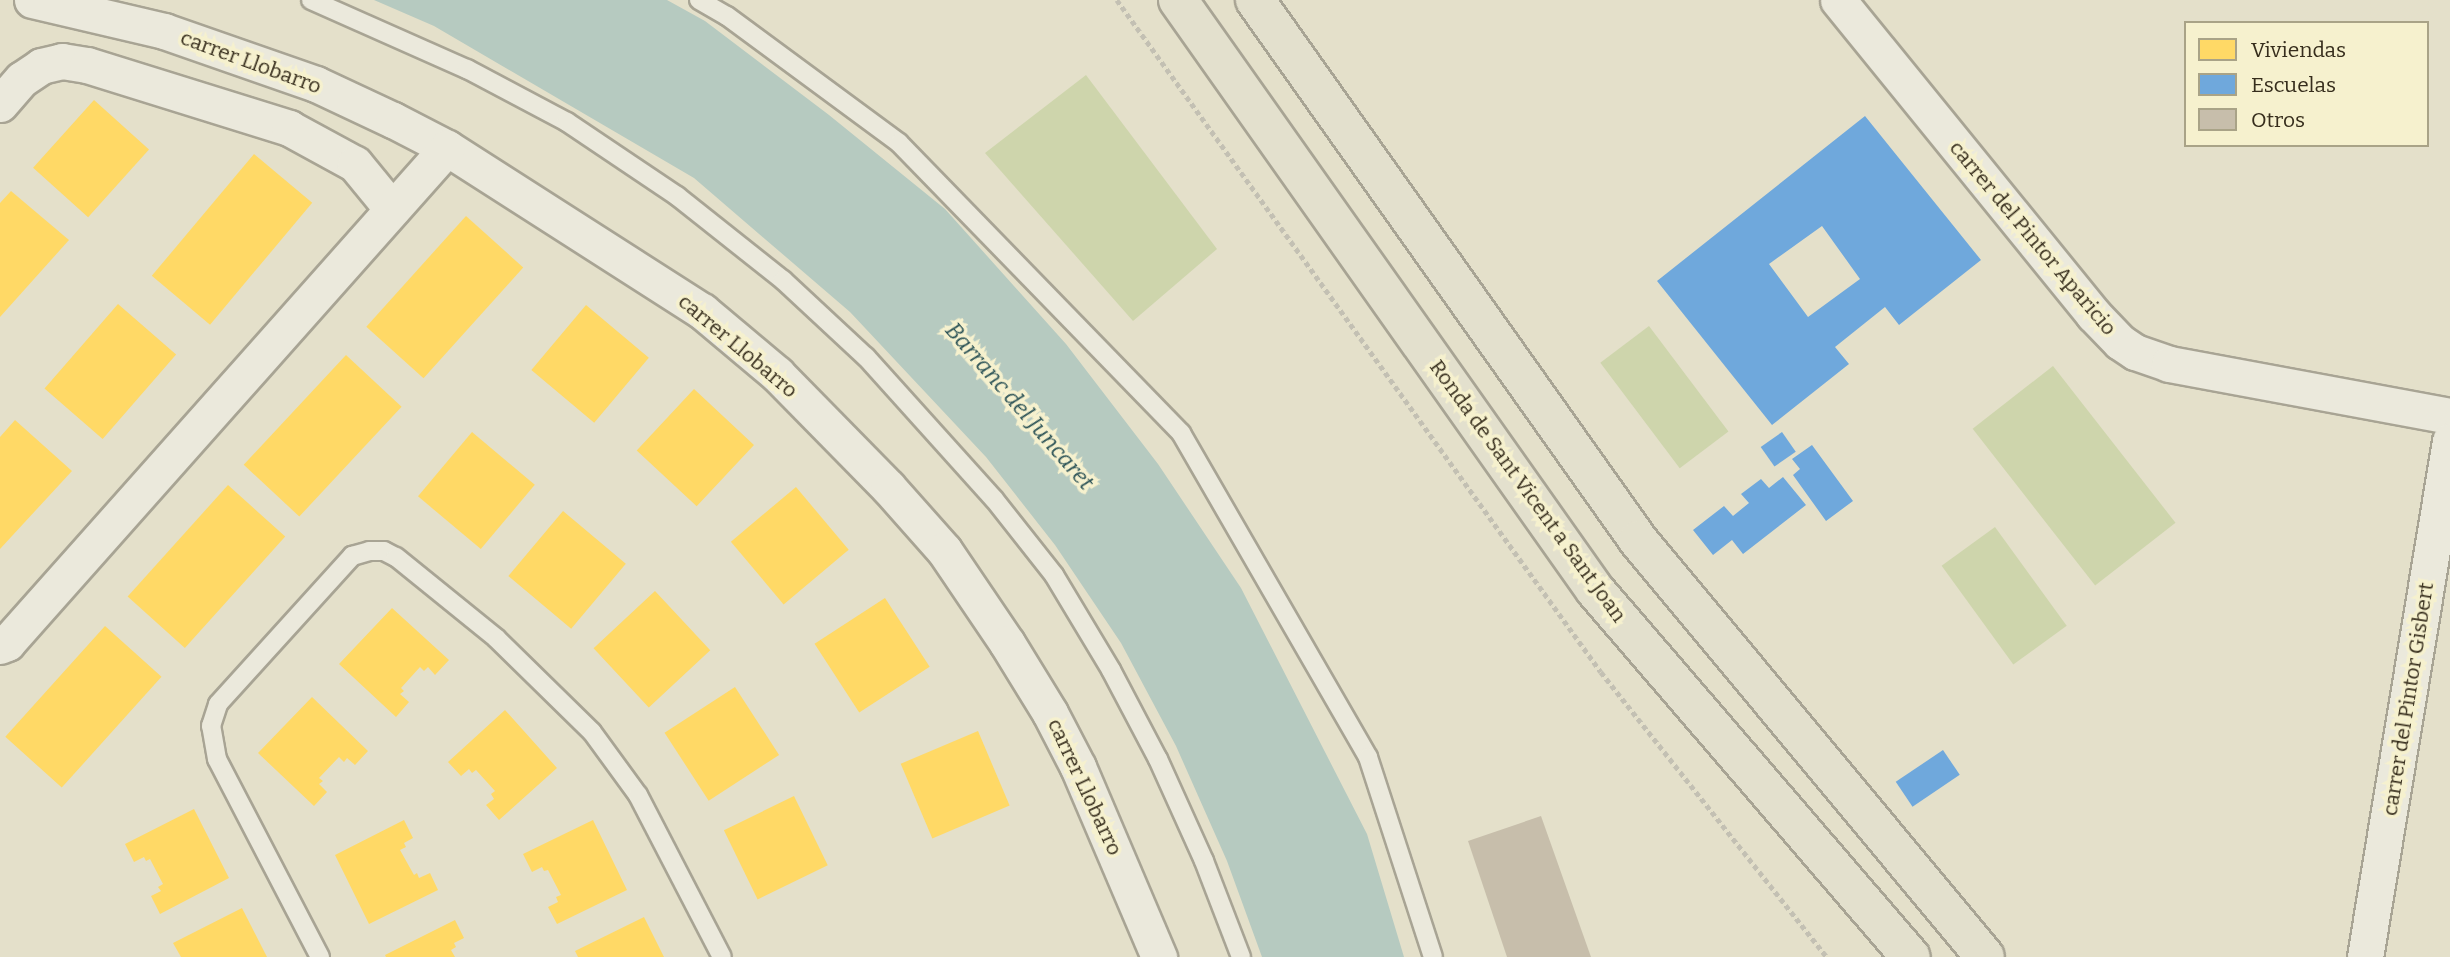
<!DOCTYPE html>
<html>
<head>
<meta charset="utf-8">
<style>
  body { margin:0 }
  #map { position:relative; width:2450px; height:957px; overflow:hidden; background:#e4e0ca; font-family:Bitter,serif }
  div>[style] { position:absolute }
  .green>* { inset:0; background:#ced5ac; transform-origin:0 0 }
  .water>* { inset:0; background:#b6cac0 }
  .homes>* { inset:0; background:#ffd966; transform-origin:0 0 }
  .schools>* { inset:0; background:#6fa8dc; transform-origin:0 0 }
  .building>* { inset:0; background:#c7beab }
  .path>* { height:4.5px; margin-top:-2.25px; transform-origin:0; background:repeating-linear-gradient(90deg,#c3c0b3 0 5px,transparent 0 8.5px) }
  .roads { filter:drop-shadow(2px 0 #a8a494) drop-shadow(-2px 0 #a8a494) drop-shadow(0 2px #a8a494) drop-shadow(0 -2px #a8a494) }
  .service>* { height:18px; margin:-9px; padding:0 9px; transform-origin:9px; border-radius:9px; background:#ebe9dc }
  .minor>* { height:35px; margin:-17.5px; padding:0 17.5px; transform-origin:17.5px; border-radius:17.5px; background:#ebe9dc }
  .primary>* { height:38px; margin:-19px; padding:0 19px; transform-origin:19px; border-radius:19px; background:#e3e0cd }
  span { translate:-50% -50%; white-space:nowrap; text-align:center; line-height:1.15; -webkit-text-stroke:7px #f6f1ce; paint-order:stroke }
  .street-label { font-size:21px; color:#362d1c }
  .water-label { font-size:23px; color:#2b5256; font-style:italic }
  .legend { position:absolute; left:2184px; top:21px; width:245px; height:126px; box-sizing:border-box; background:#f6f1ce; border:2px solid #a9a387; margin:0; padding:9px 12px; list-style:none; font-size:21px; color:#362d1c }
  .legend li { display:flex; align-items:center; gap:14px; height:35px }
  .legend b { width:35px; border:2px solid #a9a387 }
</style>
</head>
<body>
<div id="map">
  <div class="green">
    <i style="clip-path:polygon(1086px 75px,1217px 249px,1133px 321px,985px 153px)"></i>
    <i style="left:1649px;top:326px;width:132px;height:61px;rotate:53deg"></i>
    <i style="left:2053px;top:366px;width:199px;height:102px;rotate:52deg"></i>
    <i style="left:1995px;top:527px;width:122px;height:66px;rotate:54deg"></i>
  </div>
  <div class="water">
    <i style="clip-path:polygon(374px 0,667px 0,705px 21px,829px 115px,945px 209px,1066px 344px,1158px 464px,1241px 588px,1367px 834px,1404px 957px,1262px 957px,1227px 861px,1176px 746px,1121px 643px,1055px 545px,986px 457px,850px 312px,694px 178px,434px 26px)"></i>
  </div>
  <div class="homes">
    <i style="left:94px;top:100px;width:74px;height:91px;rotate:42deg"></i>
    <i style="left:254px;top:154px;width:76px;height:159px;rotate:40deg"></i>
    <i style="clip-path:polygon(11px 191px,69px 240px,0 317px,0 203px)"></i>
    <i style="left:466px;top:216px;width:77px;height:149px;rotate:42deg"></i>
    <i style="left:118px;top:304px;width:77px;height:112px;rotate:41deg"></i>
    <i style="left:586px;top:305px;width:82px;height:85px;rotate:40deg"></i>
    <i style="left:346px;top:355px;width:76px;height:150px;rotate:43deg"></i>
    <i style="left:694px;top:389px;width:82px;height:84px;rotate:43deg"></i>
    <i style="clip-path:polygon(15px 420px,72px 471px,0 549px,0 437px)"></i>
    <i style="left:472px;top:432px;width:82px;height:84px;rotate:40deg"></i>
    <i style="left:228px;top:485px;width:77px;height:150px;rotate:42deg"></i>
    <i style="left:796px;top:487px;width:82px;height:85px;rotate:50deg"></i>
    <i style="left:563px;top:511px;width:82px;height:85px;rotate:40deg"></i>
    <i style="left:655px;top:591px;width:81px;height:84px;rotate:47deg"></i>
    <i style="left:885px;top:598px;width:82px;height:84px;rotate:57deg"></i>
    <i style="clip-path:polygon(392px 608px,449px 660px,435px 675px,428px 667px,424px 671px,420px 667px,401px 688px,404px 691px,400px 694px,409px 702px,396px 717px,339px 664px)"></i>
    <i style="left:105px;top:626px;width:76px;height:149px;rotate:42deg"></i>
    <i style="left:735px;top:687px;width:81px;height:84px;rotate:57deg"></i>
    <i style="clip-path:polygon(312px 697px,368px 751px,355px 765px,347px 758px,344px 762px,339px 757px,319px 778px,323px 781px,319px 784px,327px 792px,314px 806px,258px 753px)"></i>
    <i style="clip-path:polygon(505px 710px,557px 768px,499px 820px,486px 805px,494px 799px,491px 794px,495px 791px,476px 770px,472px 773px,469px 769px,461px 776px,448px 762px)"></i>
    <i style="left:978px;top:731px;width:81px;height:84px;rotate:67deg"></i>
    <i style="left:794px;top:796px;width:77px;height:78px;rotate:64deg"></i>
    <i style="clip-path:polygon(194px 809px,229px 878px,160px 914px,151px 896px,161px 891px,158px 887px,163px 884px,150px 859px,146px 861px,144px 857px,134px 862px,125px 844px)"></i>
    <i style="clip-path:polygon(404px 820px,413px 838px,404px 843px,406px 847px,400px 850px,414px 875px,417px 873px,419px 878px,430px 873px,438px 890px,369px 924px,335px 855px)"></i>
    <i style="clip-path:polygon(593px 820px,627px 890px,557px 924px,548px 907px,558px 902px,556px 897px,561px 895px,548px 870px,544px 871px,542px 867px,532px 872px,523px 854px)"></i>
    <i style="clip-path:polygon(242px 908px,267px 957px,181px 957px,173px 943px)"></i>
    <i style="clip-path:polygon(644px 917px,664px 957px,578px 957px,575px 951px)"></i>
    <i style="clip-path:polygon(455px 920px,464px 938px,454px 943px,456px 947px,451px 950px,455px 957px,386px 957px,385px 955px)"></i>
  </div>
  <div class="schools">
    <i style="clip-path:polygon(evenodd,1865px 116px,1981px 260px,1899px 325px,1885px 307px,1835px 347px,1849px 364px,1772px 425px,1657px 281px,1865px 116px,1822px 226px,1860px 279px,1808px 317px,1769px 264px,1822px 226px)"></i>
    <i style="left:1782px;top:432px;width:24px;height:26px;rotate:55deg"></i>
    <i style="clip-path:polygon(1812px 445px,1853px 501px,1826px 521px,1793px 475px,1800px 469px,1792px 459px)"></i>
    <i style="clip-path:polygon(1783px 477px,1806px 505px,1743px 554px,1732px 540px,1713px 555px,1693px 530px,1724px 506px,1733px 516px,1749px 503px,1741px 494px,1761px 479px,1769px 488px)"></i>
    <i style="left:1943px;top:750px;width:30px;height:57px;rotate:56deg"></i>
  </div>
  <div class="building">
    <i style="clip-path:polygon(1541px 816px,1591px 957px,1507px 957px,1468px 841px)"></i>
  </div>
  <div class="path">
    <i style="left:1117px;top:0;width:828px;rotate:54.24deg"></i>
    <i style="left:1601px;top:672px;width:364px;rotate:51.6deg"></i>
  </div>
  <div class="roads">
    <div class="service">
      <i style="left:311px;top:0;width:171px;rotate:23.9deg"></i>
      <i style="left:467px;top:69px;width:113px;rotate:27.9deg"></i>
      <i style="left:567px;top:122px;width:133px;rotate:33.9deg"></i>
      <i style="left:677px;top:196px;width:135px;rotate:38.4deg"></i>
      <i style="left:783px;top:280px;width:113px;rotate:42.9deg"></i>
      <i style="left:866px;top:357px;width:191px;rotate:48deg"></i>
      <i style="left:994px;top:499px;width:97px;rotate:51.7deg"></i>
      <i style="left:1054px;top:575px;width:111px;rotate:59deg"></i>
      <i style="left:1111px;top:670px;width:101px;rotate:62.2deg"></i>
      <i style="left:1158px;top:759px;width:112px;rotate:65.7deg"></i>
      <i style="left:1204px;top:861px;width:103px;rotate:68.9deg"></i>
      <i style="left:699px;top:0;width:32px;rotate:30deg"></i>
      <i style="left:727px;top:16px;width:214px;rotate:36.4deg"></i>
      <i style="left:899px;top:143px;width:405px;rotate:45.8deg"></i>
      <i style="left:1181px;top:433px;width:374px;rotate:60deg"></i>
      <i style="left:1368px;top:757px;width:210px;rotate:72deg"></i>
      <i style="left:320px;top:957px;width:223px;rotate:-117.5deg"></i>
      <i style="left:217px;top:759px;width:34px;rotate:-100deg"></i>
      <i style="left:211px;top:726px;width:23px;rotate:-72deg"></i>
      <i style="left:218px;top:704px;width:200px;rotate:-47.8deg"></i>
      <i style="left:352px;top:556px;width:18px;rotate:-16deg"></i>
      <i style="left:369px;top:551px;width:15px"></i>
      <i style="left:384px;top:551px;width:13px;rotate:27deg"></i>
      <i style="left:396px;top:557px;width:129px;rotate:39deg"></i>
      <i style="left:496px;top:638px;width:134px;rotate:44.4deg"></i>
      <i style="left:592px;top:732px;width:78px;rotate:53.9deg"></i>
      <i style="left:638px;top:795px;width:182px;rotate:62.6deg"></i>
    </div>
    <div class="minor">
      <i style="left:32px;top:0;width:136px;rotate:13.2deg"></i>
      <i style="left:164px;top:31px;width:161px;rotate:19.2deg"></i>
      <i style="left:316px;top:84px;width:85px;rotate:25.1deg"></i>
      <i style="left:393px;top:120px;width:61px;rotate:27.4deg"></i>
      <i style="left:447px;top:148px;width:303px;rotate:32.6deg"></i>
      <i style="left:702px;top:311px;width:98px;rotate:40deg"></i>
      <i style="left:777px;top:374px;width:158px;rotate:45.5deg"></i>
      <i style="left:888px;top:487px;width:84px;rotate:48.4deg"></i>
      <i style="left:944px;top:550px;width:112px;rotate:55.9deg"></i>
      <i style="left:1007px;top:643px;width:82px;rotate:58.4deg"></i>
      <i style="left:1050px;top:713px;width:61px;rotate:62.6deg"></i>
      <i style="left:1078px;top:767px;width:207px;rotate:66.9deg"></i>
      <i style="left:1838px;top:0;width:405px;rotate:50.9deg"></i>
      <i style="left:2093px;top:314px;width:39px;rotate:46deg"></i>
      <i style="left:2120px;top:342px;width:18px;rotate:34deg"></i>
      <i style="left:2135px;top:352px;width:36px;rotate:19deg"></i>
      <i style="left:2169px;top:364px;width:286px;rotate:10.5deg"></i>
      <i style="left:0;top:104px;width:33px;rotate:-49deg"></i>
      <i style="left:22px;top:79px;width:23px;rotate:-34deg"></i>
      <i style="left:41px;top:66px;width:22px;rotate:-13deg"></i>
      <i style="left:62px;top:61px;width:25px;rotate:9deg"></i>
      <i style="left:87px;top:65px;width:212px;rotate:17.3deg"></i>
      <i style="left:289px;top:128px;width:75px;rotate:28.6deg"></i>
      <i style="left:355px;top:164px;width:58px;rotate:50.6deg"></i>
      <i style="left:0;top:646px;width:8px;rotate:-23deg"></i>
      <i style="left:7px;top:643px;width:662px;rotate:-48.37deg"></i>
      <i style="left:2365px;top:957px;width:523px;rotate:-80.65deg"></i>
    </div>
    <div class="primary">
      <i style="left:1178px;top:0;width:722px;rotate:54.75deg"></i>
      <i style="left:1595px;top:590px;width:484px;rotate:49.3deg"></i>
      <i style="left:1255px;top:0;width:662px;rotate:54.65deg"></i>
      <i style="left:1638px;top:540px;width:542px;rotate:50.23deg"></i>
    </div>
  </div>
  <div class="street-label">
    <span style="left:251px;top:62px;rotate:20deg">carrer Llobarro</span>
    <span style="left:2033px;top:238px;rotate:50deg">carrer del Pintor Aparicio</span>
    <span style="left:738px;top:346px;rotate:40deg">carrer Llobarro</span>
    <span style="left:1528px;top:491px;rotate:54deg">Ronda de Sant Vicent a Sant Joan</span>
    <span style="left:2408px;top:699px;rotate:-81deg">carrer del Pintor Gisbert</span>
    <span style="left:1085px;top:787px;rotate:65deg">carrer Llobarro</span>
  </div>
  <div class="water-label">
    <span style="left:1020px;top:406px;rotate:49deg">Barranc del Juncaret</span>
  </div>
  <ul class="legend">
  <li><b style="height:19px;background:#ffd966"></b>Viviendas</li>
  <li><b style="height:19px;background:#6fa8dc"></b>Escuelas</li>
  <li><b style="height:19px;background:#c7beab"></b>Otros</li>
  </ul>
</div>
</body>
</html>
